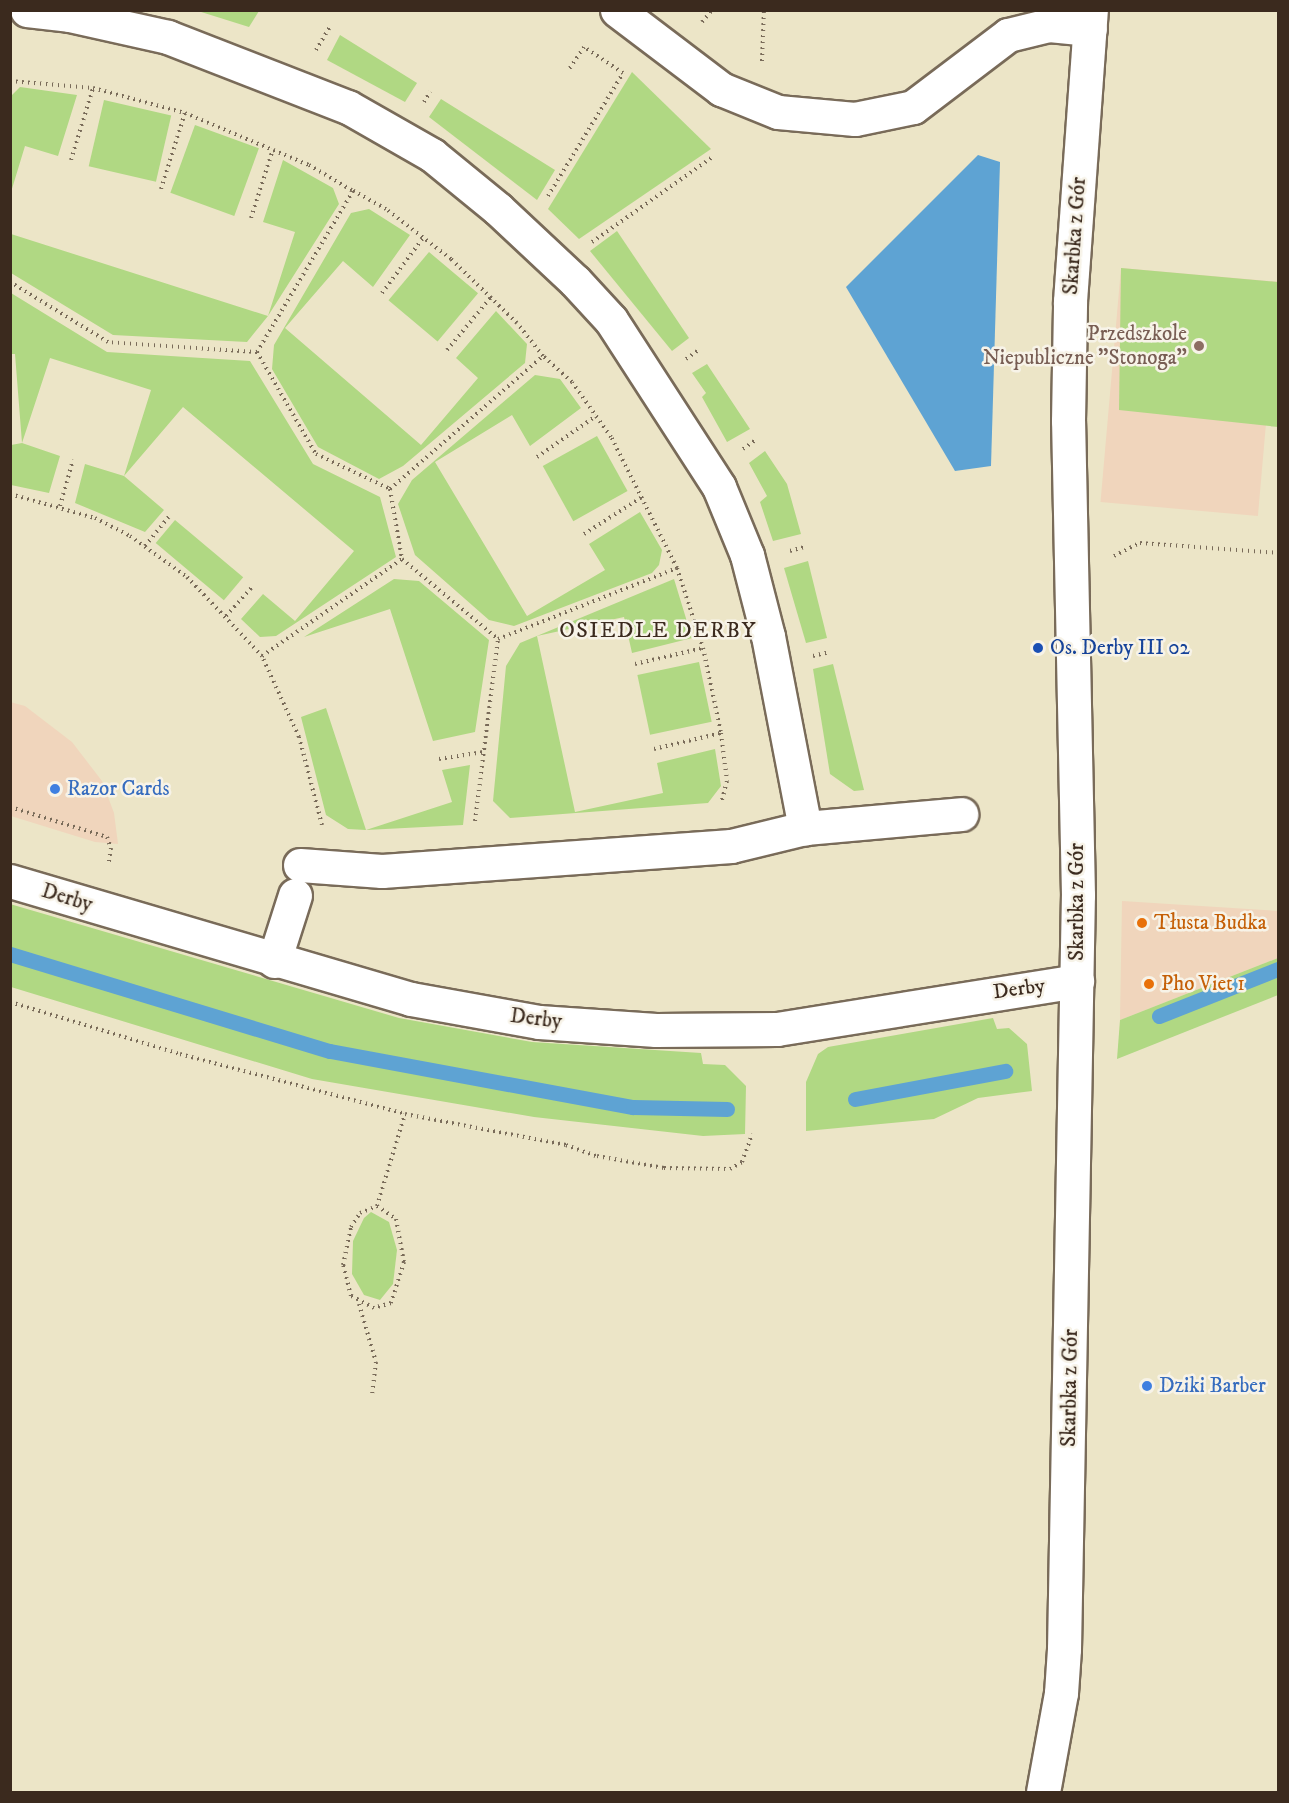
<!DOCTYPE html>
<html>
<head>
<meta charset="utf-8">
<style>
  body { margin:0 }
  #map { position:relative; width:1289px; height:1803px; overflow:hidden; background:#ece5c7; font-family:"IM FELL DW Pica",serif }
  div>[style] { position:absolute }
  .built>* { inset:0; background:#f0d5bc; transform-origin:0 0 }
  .green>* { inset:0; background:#b0d883; transform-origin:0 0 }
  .water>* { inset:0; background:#5ea3d3 }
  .stream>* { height:15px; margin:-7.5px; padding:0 7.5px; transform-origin:7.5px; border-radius:7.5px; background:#5ea3d3 }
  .path>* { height:4px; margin-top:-2px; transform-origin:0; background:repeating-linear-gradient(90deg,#796b59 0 1.5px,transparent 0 6px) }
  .roads { filter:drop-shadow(2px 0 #796b59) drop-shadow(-2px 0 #796b59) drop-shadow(0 2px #796b59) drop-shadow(0 -2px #796b59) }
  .minor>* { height:33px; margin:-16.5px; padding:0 16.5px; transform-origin:16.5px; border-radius:16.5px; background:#fff }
  .dots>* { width:16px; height:16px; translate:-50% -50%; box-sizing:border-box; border:3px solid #f7f3e8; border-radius:50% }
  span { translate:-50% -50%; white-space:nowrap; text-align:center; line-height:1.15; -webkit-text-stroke:5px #f7f3e8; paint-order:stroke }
  .street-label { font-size:21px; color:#3b2a1e }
  .education-label { font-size:21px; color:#785e54 }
  .right { translate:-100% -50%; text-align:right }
  .transit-label { font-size:21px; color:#164399 }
  .left { translate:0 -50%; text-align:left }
  .shop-label { font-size:21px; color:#366cbe }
  .food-label { font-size:21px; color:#c56008 }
  .neighbourhood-label { font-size:22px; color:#3b2a1e; letter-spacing:1.5px }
  .frame { position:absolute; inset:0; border:12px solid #3b2a1e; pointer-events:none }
</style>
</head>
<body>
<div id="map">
  <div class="built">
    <i style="left:1121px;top:268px;width:158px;height:235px;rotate:5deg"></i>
    <i style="clip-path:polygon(10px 702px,25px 706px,72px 742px,102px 781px,114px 813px,118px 844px,95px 842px,11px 816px)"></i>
    <i style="clip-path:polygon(1122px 901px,1278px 911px,1278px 958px,1120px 1020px)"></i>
  </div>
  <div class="green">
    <i style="clip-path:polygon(198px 11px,259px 11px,249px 27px)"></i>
    <i style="clip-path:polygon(340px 35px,417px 83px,405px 102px,327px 60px)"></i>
    <i style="clip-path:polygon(632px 72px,711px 149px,579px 239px,548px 209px)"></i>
    <i style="clip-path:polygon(20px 87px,77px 95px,58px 156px,25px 146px,11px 192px,11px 96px)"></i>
    <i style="clip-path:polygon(441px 99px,555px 170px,537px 200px,429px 117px)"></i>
    <i style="left:104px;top:100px;width:69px;height:68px;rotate:13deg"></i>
    <i style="left:195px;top:125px;width:68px;height:72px;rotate:20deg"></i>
    <i style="clip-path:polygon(283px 160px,333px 188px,339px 204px,268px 316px,247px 342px,113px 335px,11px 273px,11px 234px,268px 316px,295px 232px,263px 222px)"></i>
    <i style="clip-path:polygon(369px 209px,410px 235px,373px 287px,343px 261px,285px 328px,421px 445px,478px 378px,456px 358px,496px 311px,527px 344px,525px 363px,403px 466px,379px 479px,318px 447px,272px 369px,274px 345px,351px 213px)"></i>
    <i style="clip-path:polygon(617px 231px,689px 338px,672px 351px,590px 251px)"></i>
    <i style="left:429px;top:252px;width:64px;height:63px;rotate:40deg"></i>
    <i style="clip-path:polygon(1121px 268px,1278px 282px,1278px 427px,1119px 410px)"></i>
    <i style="clip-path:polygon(11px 293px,107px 352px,250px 361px,313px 464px,380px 497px,396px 557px,276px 636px,260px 637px,241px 619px,263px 594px,295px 621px,354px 551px,183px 407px,124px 476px,164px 510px,145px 532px,75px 503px,85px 464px,124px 476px,151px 390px,50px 358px,22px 443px,60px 456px,49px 493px,11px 485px,11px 445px,22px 443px,15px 354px,11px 354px)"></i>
    <i style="clip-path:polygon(707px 364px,750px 429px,727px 442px,702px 397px,706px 393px,692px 373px)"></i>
    <i style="clip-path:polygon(535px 375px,560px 379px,581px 408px,530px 446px,512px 415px,435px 462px,527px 616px,605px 570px,589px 544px,640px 512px,662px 550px,659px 565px,652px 573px,514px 626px,489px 620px,415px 555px,398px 504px,412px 480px)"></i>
    <i style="left:597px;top:436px;width:63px;height:62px;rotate:61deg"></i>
    <i style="clip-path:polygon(765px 451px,787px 484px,801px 534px,773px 541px,760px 502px,767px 496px,749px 463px)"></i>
    <i style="left:175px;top:520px;width:89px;height:30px;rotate:40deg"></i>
    <i style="clip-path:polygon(808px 561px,827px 638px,806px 643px,784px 568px)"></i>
    <i style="clip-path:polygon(394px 579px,419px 581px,489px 640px,475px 732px,433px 741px,390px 609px,304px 637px)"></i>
    <i style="clip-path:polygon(674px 579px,692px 638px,632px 653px,624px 617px,537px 636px,575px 812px,663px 793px,657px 763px,715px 749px,721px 786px,708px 803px,510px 818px,493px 801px,506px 666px,520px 643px)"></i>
    <i style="left:699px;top:662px;width:61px;height:63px;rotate:78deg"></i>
    <i style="clip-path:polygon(833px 664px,864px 790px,854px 791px,830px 774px,813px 669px)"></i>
    <i style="clip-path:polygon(326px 708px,366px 830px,452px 802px,442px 770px,470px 765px,463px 825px,366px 830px,348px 829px,326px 815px,301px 717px)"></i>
    <i style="clip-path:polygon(10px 904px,399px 1018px,532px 1042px,701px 1053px,703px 1064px,725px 1065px,746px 1086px,745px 1134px,703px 1136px,534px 1117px,312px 1079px,11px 987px)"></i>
    <i style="clip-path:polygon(1278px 958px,1278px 995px,1117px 1059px,1120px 1020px)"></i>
    <i style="clip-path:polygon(993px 1018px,997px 1029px,1009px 1028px,1027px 1044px,1032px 1091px,978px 1098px,934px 1119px,806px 1131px,806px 1082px,818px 1054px,828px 1047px)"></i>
    <i style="clip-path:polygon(371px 1212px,389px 1222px,397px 1250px,393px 1284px,380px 1300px,364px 1295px,352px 1274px,353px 1241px,364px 1218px)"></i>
  </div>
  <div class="water">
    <i style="clip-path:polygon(978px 155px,1000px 162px,991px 466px,955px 471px,846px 287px)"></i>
  </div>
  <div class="stream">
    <i style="left:10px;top:954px;width:334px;rotate:16.9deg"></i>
    <i style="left:330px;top:1051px;width:308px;rotate:10.5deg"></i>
    <i style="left:633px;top:1107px;width:94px;rotate:1.2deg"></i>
    <i style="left:1159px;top:1016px;width:128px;rotate:-21.6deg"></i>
    <i style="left:855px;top:1099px;width:153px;rotate:-10.6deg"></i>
  </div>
  <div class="path">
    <i style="left:702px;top:22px;width:16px;rotate:-50deg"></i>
    <i style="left:316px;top:50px;width:26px;rotate:-59deg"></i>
    <i style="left:762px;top:61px;width:51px;rotate:-87.8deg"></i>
    <i style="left:10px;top:81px;width:83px;rotate:4.8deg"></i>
    <i style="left:93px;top:88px;width:95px;rotate:15.2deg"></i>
    <i style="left:185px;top:113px;width:134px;rotate:22.8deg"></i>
    <i style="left:309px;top:165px;width:51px;rotate:30.6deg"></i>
    <i style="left:353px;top:191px;width:187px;rotate:120.8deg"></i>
    <i style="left:257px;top:352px;width:149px;rotate:-176.2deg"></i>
    <i style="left:108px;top:342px;width:115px;rotate:-148.5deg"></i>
    <i style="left:424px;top:102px;width:12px;rotate:-59deg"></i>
    <i style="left:71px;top:160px;width:75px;rotate:-73deg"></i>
    <i style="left:161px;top:189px;width:80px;rotate:-72.5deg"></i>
    <i style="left:548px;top:196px;width:144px;rotate:-58.6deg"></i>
    <i style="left:623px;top:73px;width:47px;rotate:-146.3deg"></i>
    <i style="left:584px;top:47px;width:29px;rotate:124deg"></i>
    <i style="left:251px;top:218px;width:72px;rotate:-72.3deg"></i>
    <i style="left:592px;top:242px;width:146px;rotate:-35.2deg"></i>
    <i style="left:382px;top:293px;width:69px;rotate:-53.3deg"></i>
    <i style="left:447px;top:350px;width:69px;rotate:-50.3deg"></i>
    <i style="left:257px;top:352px;width:118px;rotate:60deg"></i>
    <i style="left:316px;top:454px;width:82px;rotate:25.3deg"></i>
    <i style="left:390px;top:489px;width:203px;rotate:-41deg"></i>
    <i style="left:543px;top:356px;width:42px;rotate:-128.2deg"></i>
    <i style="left:517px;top:323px;width:92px;rotate:-135.9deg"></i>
    <i style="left:451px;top:259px;width:82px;rotate:-142.4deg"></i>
    <i style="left:386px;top:209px;width:38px;rotate:-151deg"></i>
    <i style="left:686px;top:359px;width:14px;rotate:-36deg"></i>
    <i style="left:743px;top:449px;width:17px;rotate:-36deg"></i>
    <i style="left:537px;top:457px;width:72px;rotate:-34.8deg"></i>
    <i style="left:390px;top:489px;width:71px;rotate:80.3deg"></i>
    <i style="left:402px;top:559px;width:125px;rotate:39.8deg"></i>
    <i style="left:498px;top:639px;width:193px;rotate:-21.6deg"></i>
    <i style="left:677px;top:568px;width:147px;rotate:-116.7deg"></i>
    <i style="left:611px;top:437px;width:67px;rotate:-125.3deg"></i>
    <i style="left:572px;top:382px;width:39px;rotate:-138deg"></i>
    <i style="left:10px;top:494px;width:88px;rotate:15.8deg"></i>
    <i style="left:95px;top:518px;width:39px;rotate:27deg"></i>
    <i style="left:130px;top:536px;width:70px;rotate:35.7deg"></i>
    <i style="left:187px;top:577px;width:109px;rotate:46.5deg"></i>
    <i style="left:60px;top:506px;width:48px;rotate:-74.2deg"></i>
    <i style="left:584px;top:534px;width:69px;rotate:-32.5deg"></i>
    <i style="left:145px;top:546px;width:40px;rotate:-51deg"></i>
    <i style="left:790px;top:551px;width:15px;rotate:-16deg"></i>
    <i style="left:1114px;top:556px;width:29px;rotate:-27deg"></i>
    <i style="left:1140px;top:543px;width:138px;rotate:4.1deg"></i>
    <i style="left:677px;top:568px;width:84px;rotate:72deg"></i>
    <i style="left:703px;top:648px;width:87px;rotate:78deg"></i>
    <i style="left:721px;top:733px;width:48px;rotate:82.9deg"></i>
    <i style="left:727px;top:781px;width:23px;rotate:105deg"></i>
    <i style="left:226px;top:616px;width:40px;rotate:-48deg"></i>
    <i style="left:813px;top:656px;width:17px;rotate:-13deg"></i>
    <i style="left:635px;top:664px;width:70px;rotate:-13.2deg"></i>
    <i style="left:654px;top:749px;width:69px;rotate:-13.4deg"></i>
    <i style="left:439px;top:759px;width:45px;rotate:-9deg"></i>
    <i style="left:10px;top:807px;width:102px;rotate:17.2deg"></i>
    <i style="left:107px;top:837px;width:12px;rotate:70deg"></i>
    <i style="left:111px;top:848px;width:18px;rotate:99deg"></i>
    <i style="left:475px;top:821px;width:183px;rotate:-82.8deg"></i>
    <i style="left:322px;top:825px;width:91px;rotate:-104.6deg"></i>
    <i style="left:299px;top:737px;width:89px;rotate:-114.6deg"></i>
    <i style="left:262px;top:656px;width:170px;rotate:-34.7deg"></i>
    <i style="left:10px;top:1002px;width:178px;rotate:17deg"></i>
    <i style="left:180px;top:1054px;width:233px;rotate:14.9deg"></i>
    <i style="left:405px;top:1114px;width:164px;rotate:10.9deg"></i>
    <i style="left:566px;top:1145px;width:33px;rotate:20deg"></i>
    <i style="left:597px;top:1156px;width:68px;rotate:10.2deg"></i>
    <i style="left:664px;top:1168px;width:66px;rotate:0.9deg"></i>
    <i style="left:730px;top:1169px;width:14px;rotate:-30deg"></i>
    <i style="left:742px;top:1162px;width:30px;rotate:-70deg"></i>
    <i style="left:377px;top:1206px;width:23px;rotate:34deg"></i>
    <i style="left:396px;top:1219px;width:44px;rotate:79.5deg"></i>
    <i style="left:404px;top:1262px;width:43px;rotate:107.6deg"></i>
    <i style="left:391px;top:1303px;width:18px;rotate:164deg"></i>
    <i style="left:374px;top:1308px;width:26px;rotate:-152deg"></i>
    <i style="left:351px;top:1296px;width:32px;rotate:-104deg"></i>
    <i style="left:343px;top:1265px;width:39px;rotate:-78deg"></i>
    <i style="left:351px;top:1227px;width:17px;rotate:-57deg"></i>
    <i style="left:360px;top:1213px;width:18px;rotate:-22deg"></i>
    <i style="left:377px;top:1206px;width:96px;rotate:-73.1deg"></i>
    <i style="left:359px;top:1304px;width:60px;rotate:73.7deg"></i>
    <i style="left:376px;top:1362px;width:33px;rotate:97deg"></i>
  </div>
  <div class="roads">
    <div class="minor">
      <i style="left:27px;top:10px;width:42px;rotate:6.8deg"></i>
      <i style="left:69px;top:15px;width:101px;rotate:12.5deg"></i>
      <i style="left:168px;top:37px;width:193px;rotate:21.3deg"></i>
      <i style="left:348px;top:107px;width:97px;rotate:29.7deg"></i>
      <i style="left:432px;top:155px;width:85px;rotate:39.3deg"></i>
      <i style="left:498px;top:209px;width:105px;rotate:43.1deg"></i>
      <i style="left:575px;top:281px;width:53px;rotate:47.3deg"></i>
      <i style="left:611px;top:320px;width:199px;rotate:57.1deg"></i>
      <i style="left:719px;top:487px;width:74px;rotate:67.6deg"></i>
      <i style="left:747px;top:555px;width:84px;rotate:75.5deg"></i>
      <i style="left:768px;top:636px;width:196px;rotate:79.1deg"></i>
      <i style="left:617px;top:10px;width:131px;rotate:37.2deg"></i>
      <i style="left:721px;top:89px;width:61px;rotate:22deg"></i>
      <i style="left:778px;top:112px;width:77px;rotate:5.2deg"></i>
      <i style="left:855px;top:119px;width:59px;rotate:-11.7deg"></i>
      <i style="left:913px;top:107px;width:119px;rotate:-37.2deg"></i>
      <i style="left:1008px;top:35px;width:42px;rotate:-13.7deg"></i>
      <i style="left:1049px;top:25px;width:41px;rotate:5.6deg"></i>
      <i style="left:300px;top:865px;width:82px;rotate:4.2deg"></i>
      <i style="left:382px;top:871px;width:350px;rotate:-4.1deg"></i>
      <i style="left:731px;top:846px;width:76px;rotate:-13.7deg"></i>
      <i style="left:805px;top:828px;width:157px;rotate:-5.1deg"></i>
      <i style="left:10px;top:881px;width:418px;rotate:16.4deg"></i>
      <i style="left:411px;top:999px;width:130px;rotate:10.2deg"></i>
      <i style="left:539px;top:1022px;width:117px;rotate:3.9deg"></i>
      <i style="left:656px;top:1030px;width:121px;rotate:-0.5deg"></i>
      <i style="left:777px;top:1029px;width:304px;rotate:-9.1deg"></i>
      <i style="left:274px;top:961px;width:69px;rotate:-72.3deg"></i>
      <i style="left:1043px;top:1792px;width:101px;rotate:-79.7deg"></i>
      <i style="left:1061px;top:1693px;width:44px;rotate:-86.1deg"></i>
      <i style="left:1064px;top:1649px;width:754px;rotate:-88.94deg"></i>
      <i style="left:1078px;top:895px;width:474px;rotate:-91.2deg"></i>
      <i style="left:1068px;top:421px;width:120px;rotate:-89deg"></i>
      <i style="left:1070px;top:301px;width:292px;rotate:-85.9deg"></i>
    </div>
  </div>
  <div class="dots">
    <i style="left:1199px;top:346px;background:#8d6e63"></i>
    <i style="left:1038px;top:648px;background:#1a4fb4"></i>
    <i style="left:55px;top:789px;background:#3f7fe0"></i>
    <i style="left:1142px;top:923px;background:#e8710a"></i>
    <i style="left:1149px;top:984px;background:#e8710a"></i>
    <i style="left:1147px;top:1386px;background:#3f7fe0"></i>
  </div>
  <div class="street-label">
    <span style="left:1075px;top:236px;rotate:-86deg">Skarbka z Gór</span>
    <span style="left:67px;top:898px;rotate:17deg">Derby</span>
    <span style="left:1077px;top:902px;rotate:-90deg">Skarbka z Gór</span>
    <span style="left:1019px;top:989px;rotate:-8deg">Derby</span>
    <span style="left:536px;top:1019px;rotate:7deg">Derby</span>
    <span style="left:1070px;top:1388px;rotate:-89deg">Skarbka z Gór</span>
  </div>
  <div class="education-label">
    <span class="right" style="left:1187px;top:346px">Przedszkole<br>Niepubliczne "Stonoga"</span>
  </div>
  <div class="transit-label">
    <span class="left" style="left:1050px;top:648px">Os. Derby III 02</span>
  </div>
  <div class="shop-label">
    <span class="left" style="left:67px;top:789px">Razor Cards</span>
    <span class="left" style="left:1159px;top:1386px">Dziki Barber</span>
  </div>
  <div class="food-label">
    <span class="left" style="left:1154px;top:923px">Tłusta Budka</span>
    <span class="left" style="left:1161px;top:984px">Pho Viet 1</span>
  </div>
  <div class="neighbourhood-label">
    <span style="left:658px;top:631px">OSIEDLE DERBY</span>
  </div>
  <div class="frame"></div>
</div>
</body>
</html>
